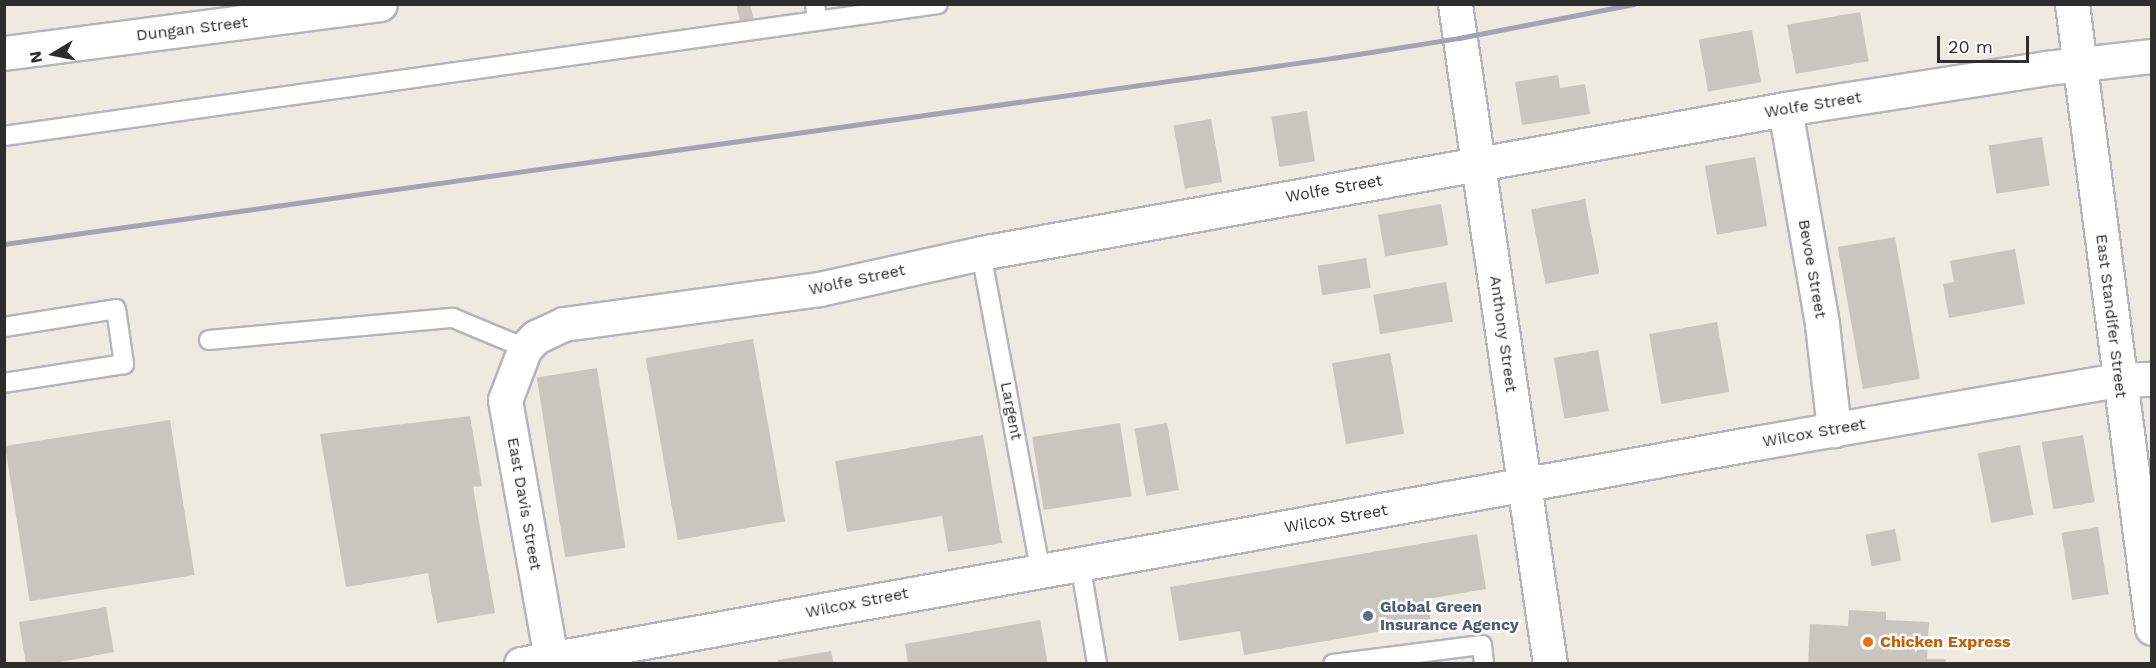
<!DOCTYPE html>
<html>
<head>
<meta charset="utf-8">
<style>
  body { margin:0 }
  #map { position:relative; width:2156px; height:668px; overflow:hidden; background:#edeae0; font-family:"Work Sans",sans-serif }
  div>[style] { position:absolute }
  .building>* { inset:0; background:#c9c6bf; transform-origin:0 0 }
  .roads { filter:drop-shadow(2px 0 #b4b4bf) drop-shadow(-2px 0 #b4b4bf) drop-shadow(0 2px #b4b4bf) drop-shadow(0 -2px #b4b4bf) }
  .service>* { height:18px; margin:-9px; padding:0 9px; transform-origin:9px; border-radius:9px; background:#fff }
  .minor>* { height:33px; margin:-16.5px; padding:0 16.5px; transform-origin:16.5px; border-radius:16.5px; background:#fff }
  .rail>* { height:4.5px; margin:-2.25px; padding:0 2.25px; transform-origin:2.25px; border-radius:2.25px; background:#a3a3b5 }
  .dots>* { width:16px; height:16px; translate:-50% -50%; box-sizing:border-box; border:3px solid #fff; border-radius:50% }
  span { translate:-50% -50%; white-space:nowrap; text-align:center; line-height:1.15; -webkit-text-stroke:5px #fff; paint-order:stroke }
  .street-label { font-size:16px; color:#2d2d2d }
  .service-label { font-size:16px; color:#4e5e75; font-weight:700 }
  .left { translate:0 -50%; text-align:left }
  .food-label { font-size:16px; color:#c56008; font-weight:700 }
  .frame { position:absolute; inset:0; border:6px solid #2d2d2d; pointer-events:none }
  .north { position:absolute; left:24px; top:24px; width:60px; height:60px; -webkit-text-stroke:4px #fff; paint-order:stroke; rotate:260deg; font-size:16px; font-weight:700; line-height:24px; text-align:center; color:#2d2d2d }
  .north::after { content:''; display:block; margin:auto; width:21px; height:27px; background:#2d2d2d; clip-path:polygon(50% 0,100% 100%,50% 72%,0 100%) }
  .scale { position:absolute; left:1937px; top:36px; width:92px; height:27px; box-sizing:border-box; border:3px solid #2d2d2d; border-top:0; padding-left:8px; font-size:18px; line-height:21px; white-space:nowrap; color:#2d2d2d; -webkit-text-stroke:4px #fff; paint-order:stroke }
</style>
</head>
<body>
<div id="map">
  <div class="building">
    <i style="clip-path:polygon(736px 4px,750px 4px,754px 21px,741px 25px)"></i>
    <i style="left:1860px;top:12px;width:50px;height:74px;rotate:80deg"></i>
    <i style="left:1752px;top:30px;width:53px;height:54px;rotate:80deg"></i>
    <i style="clip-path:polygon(1558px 75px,1560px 88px,1585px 84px,1590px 114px,1522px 125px,1515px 82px)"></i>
    <i style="left:1307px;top:111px;width:51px;height:36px;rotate:81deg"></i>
    <i style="left:1211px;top:119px;width:64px;height:38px;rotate:80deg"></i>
    <i style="left:2042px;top:137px;width:49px;height:54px;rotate:81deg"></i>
    <i style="left:1755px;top:157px;width:70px;height:51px;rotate:80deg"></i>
    <i style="left:1585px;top:199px;width:76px;height:55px;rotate:79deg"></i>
    <i style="left:1441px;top:204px;width:42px;height:64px;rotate:80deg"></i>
    <i style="left:1895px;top:237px;width:144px;height:58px;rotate:80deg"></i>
    <i style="clip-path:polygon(2015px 249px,2025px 304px,1949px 318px,1943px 284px,1954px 282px,1950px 261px)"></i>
    <i style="left:1366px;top:258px;width:30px;height:49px;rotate:81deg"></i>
    <i style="left:1446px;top:282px;width:40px;height:74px;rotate:80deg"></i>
    <i style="left:1717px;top:322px;width:71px;height:69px;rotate:80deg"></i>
    <i style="left:753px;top:339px;width:185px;height:109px;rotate:80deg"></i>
    <i style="left:1598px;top:350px;width:62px;height:45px;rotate:80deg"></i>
    <i style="left:1390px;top:353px;width:82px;height:59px;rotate:80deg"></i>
    <i style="left:597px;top:368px;width:182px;height:61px;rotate:81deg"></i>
    <i style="clip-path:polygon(470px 416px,482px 486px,473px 487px,495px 613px,437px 623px,428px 573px,346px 587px,320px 434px)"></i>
    <i style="left:170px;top:420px;width:157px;height:167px;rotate:81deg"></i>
    <i style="left:1120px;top:423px;width:74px;height:89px;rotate:81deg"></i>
    <i style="left:1167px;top:423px;width:68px;height:33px;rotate:80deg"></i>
    <i style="clip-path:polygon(983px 435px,1002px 543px,948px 552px,942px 516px,847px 532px,835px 461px)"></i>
    <i style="left:2083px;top:435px;width:68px;height:42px;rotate:80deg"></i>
    <i style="left:2020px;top:445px;width:71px;height:43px;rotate:79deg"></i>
    <i style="left:2098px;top:527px;width:68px;height:37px;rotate:81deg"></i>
    <i style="left:1895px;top:529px;width:32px;height:30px;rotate:79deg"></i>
    <i style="clip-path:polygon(1477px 534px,1486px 589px,1427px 599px,1431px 623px,1244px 655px,1240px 631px,1179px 641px,1170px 587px)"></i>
    <i style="clip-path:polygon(106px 607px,114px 652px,49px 664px,26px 664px,19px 622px)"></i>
    <i style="clip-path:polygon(1849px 610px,1886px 612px,1886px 620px,1929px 622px,1927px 659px,1946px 659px,1945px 664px,1808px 664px,1810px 624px,1848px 626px)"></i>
    <i style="clip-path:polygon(1040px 620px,1048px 664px,908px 664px,905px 644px)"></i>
    <i style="clip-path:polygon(831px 651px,834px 664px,779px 664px,778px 660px)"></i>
  </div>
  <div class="roads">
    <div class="service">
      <i style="left:815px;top:4px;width:17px;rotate:83deg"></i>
      <i style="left:817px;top:21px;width:122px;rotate:-8deg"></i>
      <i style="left:4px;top:136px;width:821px;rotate:-8.05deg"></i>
      <i style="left:981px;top:253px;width:321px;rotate:79.4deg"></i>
      <i style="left:4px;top:327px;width:113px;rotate:-9.1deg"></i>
      <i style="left:116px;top:309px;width:56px;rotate:81.7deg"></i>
      <i style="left:124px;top:364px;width:121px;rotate:171deg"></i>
      <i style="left:209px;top:340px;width:245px;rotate:-5.2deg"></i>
      <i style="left:453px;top:318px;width:78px;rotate:22.6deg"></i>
      <i style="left:1080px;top:563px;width:102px;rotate:80.4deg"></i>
      <i style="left:1333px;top:664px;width:150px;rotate:-7.3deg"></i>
      <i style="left:1482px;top:645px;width:19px;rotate:84deg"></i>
    </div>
    <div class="minor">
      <i style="left:1455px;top:4px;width:667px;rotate:81.81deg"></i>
      <i style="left:2072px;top:4px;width:629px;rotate:82.69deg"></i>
      <i style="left:4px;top:53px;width:379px;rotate:-7.4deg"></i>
      <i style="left:1785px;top:109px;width:218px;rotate:80.2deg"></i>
      <i style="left:1822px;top:324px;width:107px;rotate:83.5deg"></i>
      <i style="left:521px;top:664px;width:1255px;rotate:-10.15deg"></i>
      <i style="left:1756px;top:443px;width:367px;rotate:-9.9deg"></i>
      <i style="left:2118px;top:380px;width:34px;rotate:-2deg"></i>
      <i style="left:552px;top:664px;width:268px;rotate:-100.1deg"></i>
      <i style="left:505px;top:400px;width:56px;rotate:-69deg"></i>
      <i style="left:525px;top:348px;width:16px;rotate:-45deg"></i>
      <i style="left:536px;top:337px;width:31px;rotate:-25deg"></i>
      <i style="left:564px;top:324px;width:257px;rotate:-7.8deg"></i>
      <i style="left:819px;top:289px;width:166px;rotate:-12.5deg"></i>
      <i style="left:981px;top:253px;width:817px;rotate:-10.15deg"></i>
      <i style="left:1785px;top:109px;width:264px;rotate:-8.9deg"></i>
      <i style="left:2046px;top:68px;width:107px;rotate:-6.5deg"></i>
    </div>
  </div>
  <div class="rail">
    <i style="left:4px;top:244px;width:1342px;rotate:-7.97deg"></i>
    <i style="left:1333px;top:58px;width:128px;rotate:-9deg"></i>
    <i style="left:1459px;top:38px;width:178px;rotate:-11deg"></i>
  </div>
  <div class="dots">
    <i style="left:1368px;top:616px;background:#5c6f8a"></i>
    <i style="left:1868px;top:642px;background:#e8710a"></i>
  </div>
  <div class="street-label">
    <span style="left:192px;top:29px;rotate:-7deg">Dungan Street</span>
    <span style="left:1813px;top:105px;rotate:-9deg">Wolfe Street</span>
    <span style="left:1334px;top:189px;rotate:-10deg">Wolfe Street</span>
    <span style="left:1812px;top:269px;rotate:80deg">Bevoe Street</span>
    <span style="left:857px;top:280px;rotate:-12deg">Wolfe Street</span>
    <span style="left:2111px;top:316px;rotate:83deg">East Standifer Street</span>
    <span style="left:1503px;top:334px;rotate:82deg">Anthony Street</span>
    <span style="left:1011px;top:411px;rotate:79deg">Largent</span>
    <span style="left:1814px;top:433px;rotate:-10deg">Wilcox Street</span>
    <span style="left:524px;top:504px;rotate:80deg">East Davis Street</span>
    <span style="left:1336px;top:519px;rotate:-10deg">Wilcox Street</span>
    <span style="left:857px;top:603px;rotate:-11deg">Wilcox Street</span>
  </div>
  <div class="service-label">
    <span class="left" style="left:1380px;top:616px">Global Green<br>Insurance Agency</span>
  </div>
  <div class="food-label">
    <span class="left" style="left:1880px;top:642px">Chicken Express</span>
  </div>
  <div class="frame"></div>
  <div class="north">N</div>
  <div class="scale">20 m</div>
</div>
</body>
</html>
